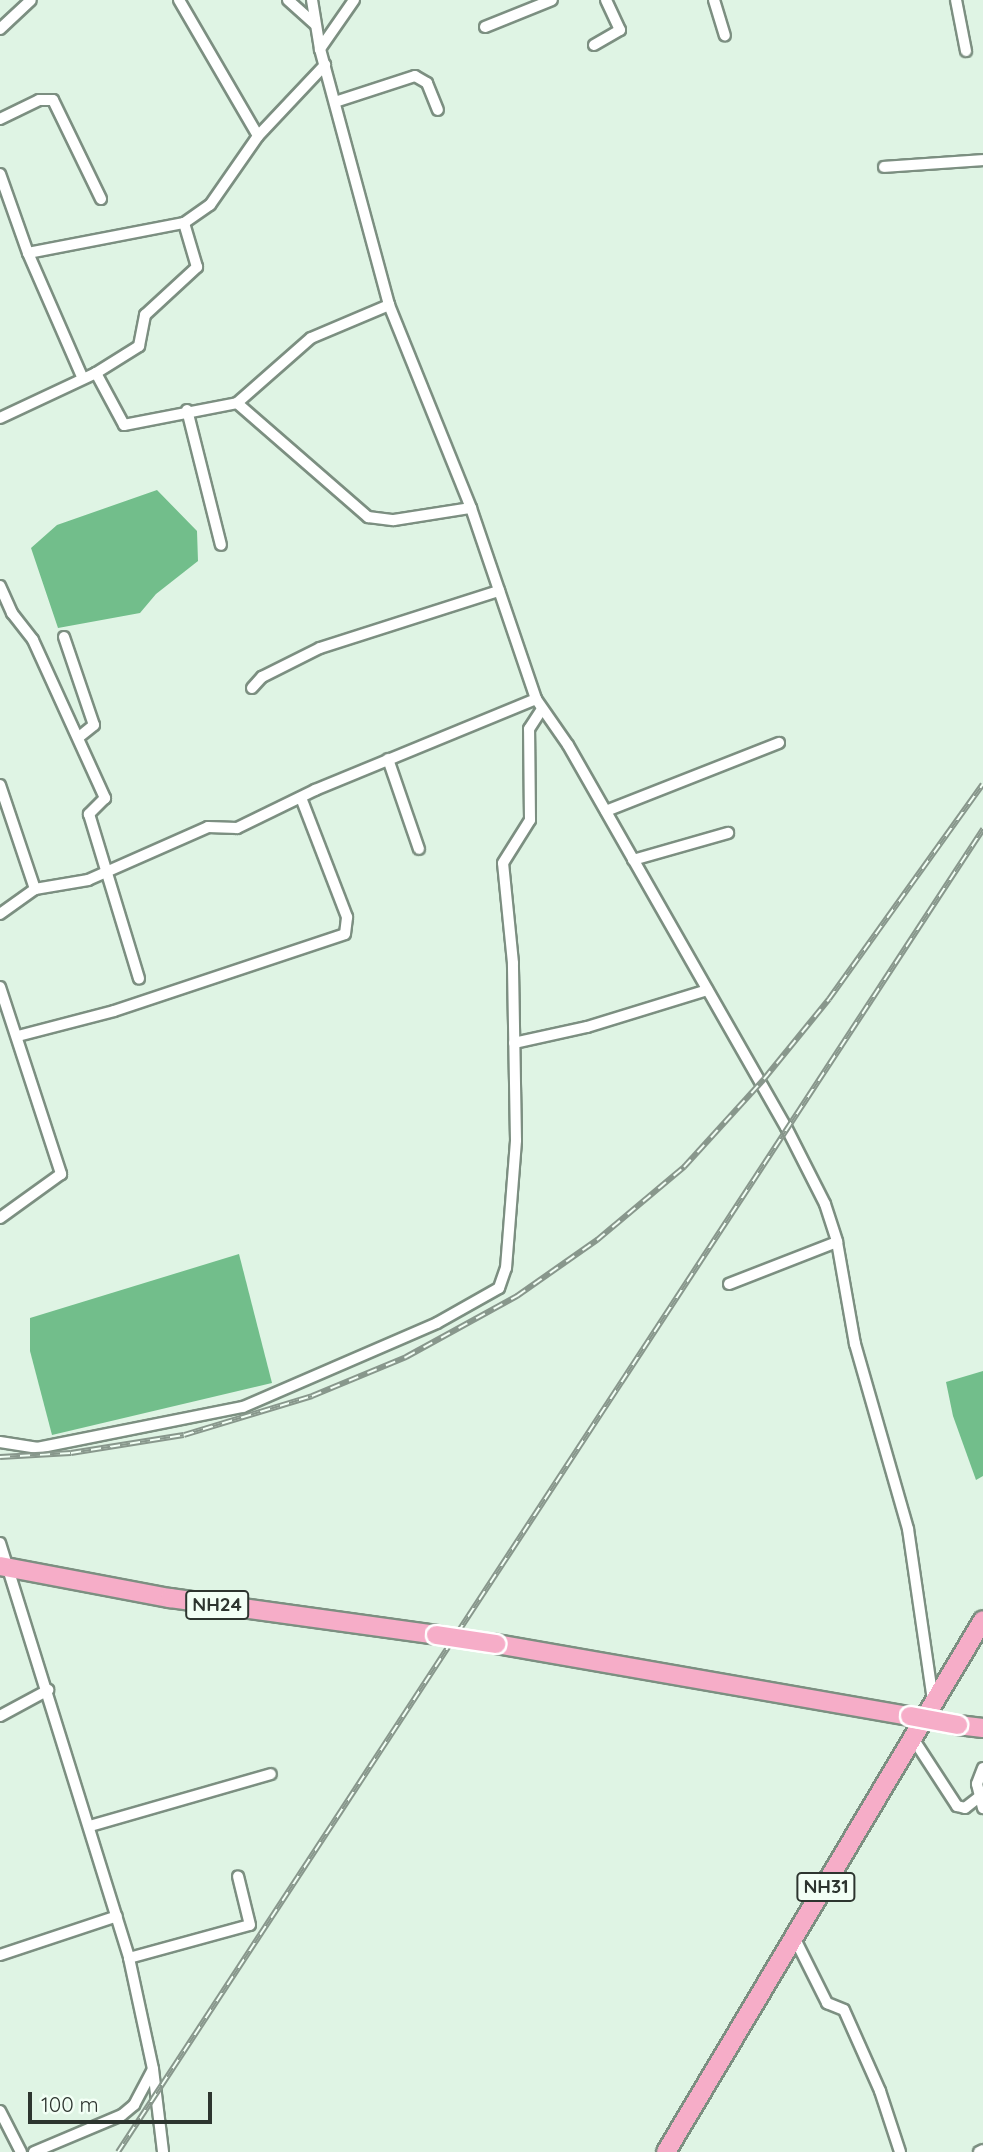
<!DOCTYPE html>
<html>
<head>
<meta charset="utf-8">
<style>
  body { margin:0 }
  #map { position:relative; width:983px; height:2152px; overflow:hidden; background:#dff4e4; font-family:Quicksand,sans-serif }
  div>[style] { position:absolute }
  .water>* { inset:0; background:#72be8b }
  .roads { filter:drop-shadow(2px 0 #7c8f81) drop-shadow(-2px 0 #7c8f81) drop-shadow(0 2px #7c8f81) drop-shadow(0 -2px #7c8f81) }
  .street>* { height:10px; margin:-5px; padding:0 5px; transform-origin:5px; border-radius:5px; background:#fff }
  .highway>* { height:18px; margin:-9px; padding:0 9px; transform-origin:9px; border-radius:9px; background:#f6adc8 }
  .rail>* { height:6px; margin-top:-3px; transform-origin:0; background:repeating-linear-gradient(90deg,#f2fff5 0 10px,#88978c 0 20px); box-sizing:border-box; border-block:2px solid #88978c }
  .bridges { filter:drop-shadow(2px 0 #fff) drop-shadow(-2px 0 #fff) drop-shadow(0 2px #fff) drop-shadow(0 -2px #fff) }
  .highway-bridge>* { height:18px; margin:-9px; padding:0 9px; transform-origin:9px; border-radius:9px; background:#f6adc8 }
  span { translate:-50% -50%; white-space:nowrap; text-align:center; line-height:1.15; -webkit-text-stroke:5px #f2fff5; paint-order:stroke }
  .shield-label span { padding:2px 5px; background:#f2fff5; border:2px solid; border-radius:5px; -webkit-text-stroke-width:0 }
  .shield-label { font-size:19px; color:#2d352f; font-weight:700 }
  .scale { position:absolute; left:28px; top:2092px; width:184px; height:32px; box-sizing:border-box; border:4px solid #2d352f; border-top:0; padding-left:9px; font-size:21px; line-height:24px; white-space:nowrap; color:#2d352f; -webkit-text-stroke:5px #f2fff5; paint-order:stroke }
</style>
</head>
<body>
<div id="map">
  <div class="water">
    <i style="clip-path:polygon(157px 490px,197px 531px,198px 561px,156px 594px,140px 613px,58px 628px,31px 548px,57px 525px)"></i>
    <i style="clip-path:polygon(239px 1254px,272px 1383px,52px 1435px,30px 1351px,30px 1318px)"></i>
    <i style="clip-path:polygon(983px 1371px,983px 1476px,976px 1480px,953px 1416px,946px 1382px)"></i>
  </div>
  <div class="roads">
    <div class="street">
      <i style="left:179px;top:0;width:157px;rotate:59.8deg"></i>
      <i style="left:288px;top:0;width:36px;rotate:42deg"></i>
      <i style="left:312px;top:0;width:50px;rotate:80.7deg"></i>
      <i style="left:354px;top:0;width:60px;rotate:124.8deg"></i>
      <i style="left:320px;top:49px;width:265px;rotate:74.9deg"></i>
      <i style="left:389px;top:305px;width:219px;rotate:68deg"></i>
      <i style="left:471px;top:508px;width:202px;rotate:71.2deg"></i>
      <i style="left:536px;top:699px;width:56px;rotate:55.2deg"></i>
      <i style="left:568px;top:745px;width:440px;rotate:60.3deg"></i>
      <i style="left:786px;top:1127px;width:86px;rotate:63.1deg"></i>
      <i style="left:825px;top:1204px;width:40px;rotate:72deg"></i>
      <i style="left:837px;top:1242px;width:104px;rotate:80deg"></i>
      <i style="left:855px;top:1344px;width:192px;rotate:74deg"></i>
      <i style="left:908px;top:1529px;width:174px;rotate:81.7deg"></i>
      <i style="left:714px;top:0;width:37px;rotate:73deg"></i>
      <i style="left:956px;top:0;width:52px;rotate:78.9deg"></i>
      <i style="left:485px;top:27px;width:72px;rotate:-21.9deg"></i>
      <i style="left:0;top:29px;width:42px;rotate:-43.1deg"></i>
      <i style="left:594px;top:45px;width:30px;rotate:-30deg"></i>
      <i style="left:620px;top:30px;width:33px;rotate:-115deg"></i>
      <i style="left:335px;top:102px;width:84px;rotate:-18deg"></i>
      <i style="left:415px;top:76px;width:14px;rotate:30deg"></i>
      <i style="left:427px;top:83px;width:29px;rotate:68deg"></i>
      <i style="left:0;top:119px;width:43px;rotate:-26deg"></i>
      <i style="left:39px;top:100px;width:14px"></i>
      <i style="left:53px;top:100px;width:110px;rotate:64.1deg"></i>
      <i style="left:884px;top:167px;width:99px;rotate:-4deg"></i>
      <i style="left:0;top:174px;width:84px;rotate:70.5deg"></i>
      <i style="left:28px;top:253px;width:159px;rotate:-10.9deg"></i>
      <i style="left:184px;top:223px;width:32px;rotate:-35deg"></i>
      <i style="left:210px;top:205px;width:84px;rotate:-55.2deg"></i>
      <i style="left:258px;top:136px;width:98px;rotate:-46.7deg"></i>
      <i style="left:28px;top:253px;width:137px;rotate:66.4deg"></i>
      <i style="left:96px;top:373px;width:59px;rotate:61.7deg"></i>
      <i style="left:124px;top:425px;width:115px;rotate:-11deg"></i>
      <i style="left:237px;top:403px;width:174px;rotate:41deg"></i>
      <i style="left:368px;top:517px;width:26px;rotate:7deg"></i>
      <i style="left:394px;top:520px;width:78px;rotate:-8.9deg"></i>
      <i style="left:237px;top:403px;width:98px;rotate:-41.3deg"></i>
      <i style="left:311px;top:338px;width:85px;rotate:-22.9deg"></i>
      <i style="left:187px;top:410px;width:139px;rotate:75.9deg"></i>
      <i style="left:0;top:418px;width:106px;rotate:-25.1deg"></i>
      <i style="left:96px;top:373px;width:51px;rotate:-32.1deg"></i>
      <i style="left:139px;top:346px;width:32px;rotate:-79deg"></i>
      <i style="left:145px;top:315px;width:71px;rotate:-42.7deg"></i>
      <i style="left:197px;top:267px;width:46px;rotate:-106.5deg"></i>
      <i style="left:0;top:586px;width:30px;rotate:66deg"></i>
      <i style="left:12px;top:613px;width:34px;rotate:52deg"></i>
      <i style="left:33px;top:640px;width:174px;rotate:65.5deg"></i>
      <i style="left:105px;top:798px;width:23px;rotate:135deg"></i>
      <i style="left:89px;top:814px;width:172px;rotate:73.1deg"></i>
      <i style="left:64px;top:637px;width:93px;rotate:71.2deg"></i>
      <i style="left:94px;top:725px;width:19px;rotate:141deg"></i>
      <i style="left:252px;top:688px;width:15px;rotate:-48deg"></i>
      <i style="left:262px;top:677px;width:65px;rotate:-26.6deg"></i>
      <i style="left:320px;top:648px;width:188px;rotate:-17.7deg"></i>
      <i style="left:388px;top:759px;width:95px;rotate:71deg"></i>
      <i style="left:0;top:785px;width:110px;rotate:71.4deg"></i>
      <i style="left:606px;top:811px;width:186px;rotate:-21.5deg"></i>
      <i style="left:633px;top:860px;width:99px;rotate:-15.9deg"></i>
      <i style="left:0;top:914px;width:43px;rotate:-35.5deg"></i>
      <i style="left:35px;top:889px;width:54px;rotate:-9.6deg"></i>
      <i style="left:88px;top:880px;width:131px;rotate:-23.8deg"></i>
      <i style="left:208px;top:827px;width:29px;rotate:2deg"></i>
      <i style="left:237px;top:828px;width:87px;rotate:-26deg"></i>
      <i style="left:315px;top:790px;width:239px;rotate:-22.4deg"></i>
      <i style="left:0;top:987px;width:197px;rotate:71.9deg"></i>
      <i style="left:61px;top:1174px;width:75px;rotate:144.2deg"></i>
      <i style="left:18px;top:1036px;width:99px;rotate:-14.6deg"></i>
      <i style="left:114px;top:1011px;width:243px;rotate:-18.4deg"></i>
      <i style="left:345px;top:934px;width:17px;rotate:-83deg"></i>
      <i style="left:347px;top:917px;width:128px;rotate:-111.1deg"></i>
      <i style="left:514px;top:1043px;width:75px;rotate:-12.4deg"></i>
      <i style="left:587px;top:1027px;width:126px;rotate:-17.1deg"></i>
      <i style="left:729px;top:1284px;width:116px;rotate:-21.3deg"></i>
      <i style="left:0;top:1442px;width:37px;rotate:9deg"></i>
      <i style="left:37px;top:1448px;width:210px;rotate:-11.3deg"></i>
      <i style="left:243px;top:1407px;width:211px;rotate:-23.4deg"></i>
      <i style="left:437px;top:1323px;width:71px;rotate:-29.4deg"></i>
      <i style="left:499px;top:1288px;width:21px;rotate:-71deg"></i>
      <i style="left:506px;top:1268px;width:128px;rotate:-85.5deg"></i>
      <i style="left:516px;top:1140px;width:177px;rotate:-91deg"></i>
      <i style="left:513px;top:963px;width:100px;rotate:-95.7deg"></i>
      <i style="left:503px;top:863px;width:51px;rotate:-57.9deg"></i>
      <i style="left:530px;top:820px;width:91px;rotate:-90.6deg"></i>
      <i style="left:529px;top:729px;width:24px;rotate:-57deg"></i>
      <i style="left:0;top:1543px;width:435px;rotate:72.7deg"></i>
      <i style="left:129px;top:1958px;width:114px;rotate:77.8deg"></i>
      <i style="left:153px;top:2069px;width:84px;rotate:83.1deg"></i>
      <i style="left:0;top:1716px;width:55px;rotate:-28.4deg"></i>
      <i style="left:914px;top:1740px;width:79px;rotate:56.9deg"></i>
      <i style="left:957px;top:1806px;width:8px;rotate:14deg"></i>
      <i style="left:965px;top:1808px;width:18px;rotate:-38deg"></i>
      <i style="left:983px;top:1768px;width:17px;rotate:111deg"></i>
      <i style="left:977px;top:1784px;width:25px;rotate:76deg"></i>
      <i style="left:90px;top:1826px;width:188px;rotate:-16deg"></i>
      <i style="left:795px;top:1939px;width:72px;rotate:63.4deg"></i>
      <i style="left:827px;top:2003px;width:18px;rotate:22deg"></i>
      <i style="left:844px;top:2010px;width:89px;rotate:66deg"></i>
      <i style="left:880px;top:2091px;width:64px;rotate:71.8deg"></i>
      <i style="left:0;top:1955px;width:123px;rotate:-18.4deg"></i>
      <i style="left:129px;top:1958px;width:125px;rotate:-15.3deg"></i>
      <i style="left:250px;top:1925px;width:50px;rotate:-103.8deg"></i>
      <i style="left:0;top:2111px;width:46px;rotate:62.9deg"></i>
      <i style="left:34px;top:2152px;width:95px;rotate:-22.8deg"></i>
      <i style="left:122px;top:2115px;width:16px;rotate:-40deg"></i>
      <i style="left:134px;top:2105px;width:40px;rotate:-62deg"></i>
      <i style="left:979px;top:2152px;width:4px;rotate:-27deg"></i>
    </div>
    <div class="highway">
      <i style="left:0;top:1566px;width:173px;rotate:10.7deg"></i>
      <i style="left:170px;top:1598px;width:269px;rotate:7.9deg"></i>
      <i style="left:496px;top:1644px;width:420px;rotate:9.9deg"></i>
      <i style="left:958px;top:1725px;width:25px;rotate:7deg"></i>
      <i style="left:666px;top:2152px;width:619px;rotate:-59.21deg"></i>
    </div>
  </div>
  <div class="rail">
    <i style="left:0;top:1457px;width:71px;rotate:-3.2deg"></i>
    <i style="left:71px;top:1453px;width:114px;rotate:-9.1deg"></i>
    <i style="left:184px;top:1435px;width:134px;rotate:-16.9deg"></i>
    <i style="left:312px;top:1396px;width:102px;rotate:-22.5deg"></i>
    <i style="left:406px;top:1357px;width:127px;rotate:-28.8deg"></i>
    <i style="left:517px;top:1296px;width:98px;rotate:-35deg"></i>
    <i style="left:597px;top:1240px;width:114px;rotate:-40deg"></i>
    <i style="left:684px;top:1167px;width:119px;rotate:-47.7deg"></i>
    <i style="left:764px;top:1079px;width:103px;rotate:-50.9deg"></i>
    <i style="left:829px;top:999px;width:264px;rotate:-54.4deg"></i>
    <i style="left:118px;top:2152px;width:1581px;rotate:-56.82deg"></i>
  </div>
  <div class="bridges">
    <div class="highway-bridge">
      <i style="left:436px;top:1635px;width:61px;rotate:8.5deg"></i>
      <i style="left:910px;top:1716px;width:49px;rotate:10.6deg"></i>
    </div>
  </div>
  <div class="shield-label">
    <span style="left:217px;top:1605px">NH24</span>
    <span style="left:826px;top:1887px">NH31</span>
  </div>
  <div class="scale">100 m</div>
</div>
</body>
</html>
